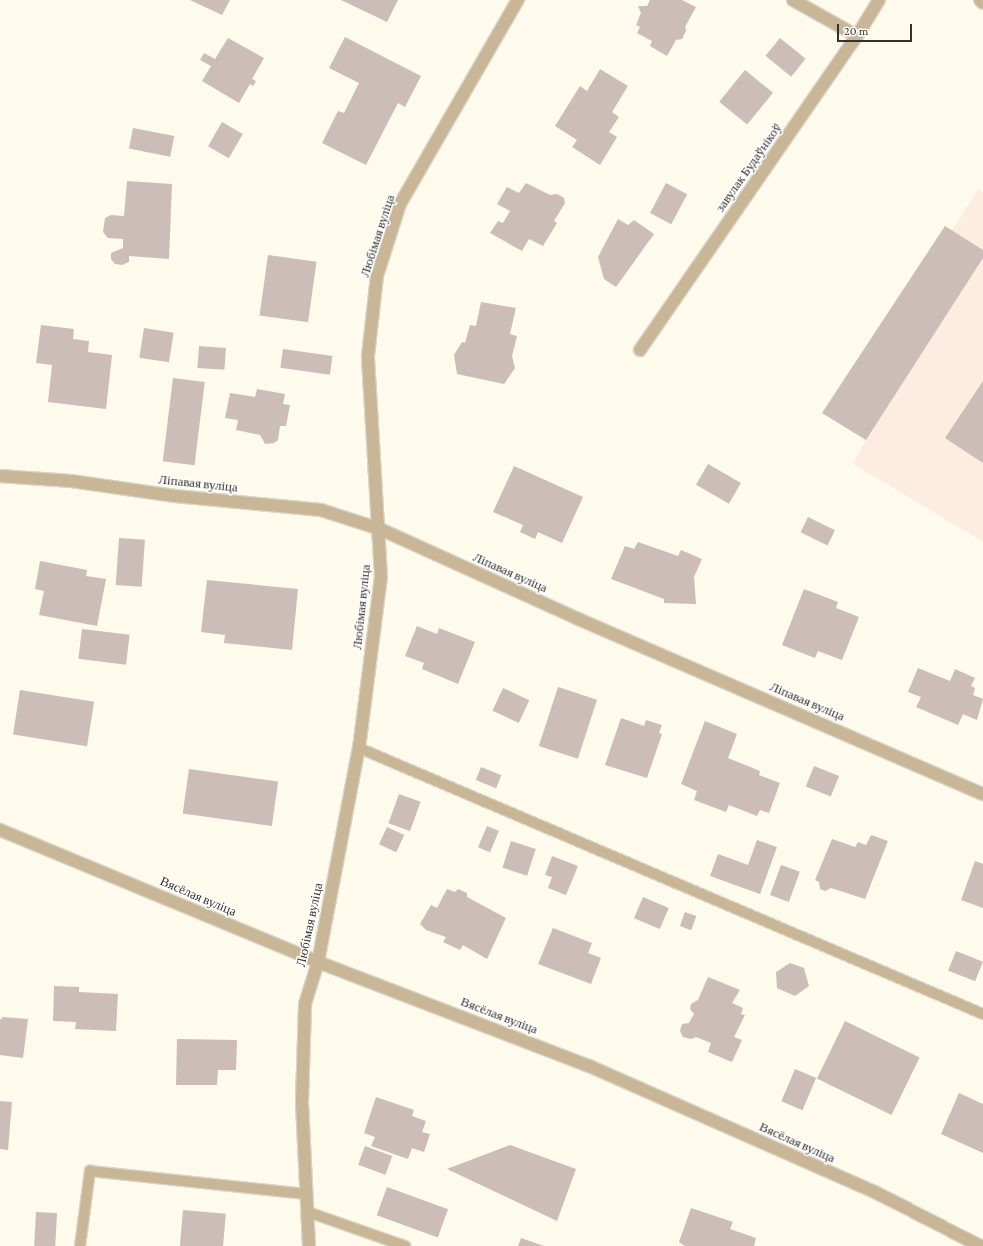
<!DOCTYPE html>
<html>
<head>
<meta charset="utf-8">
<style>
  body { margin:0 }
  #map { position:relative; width:983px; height:1246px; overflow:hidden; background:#fefaec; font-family:"Crimson Pro",serif }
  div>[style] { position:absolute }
  .industrial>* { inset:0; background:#fdede0 }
  .building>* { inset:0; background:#ccbdb9; transform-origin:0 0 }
  .roads { filter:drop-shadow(1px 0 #dad6ca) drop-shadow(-1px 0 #dad6ca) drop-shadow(0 1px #dad6ca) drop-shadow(0 -1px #dad6ca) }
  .lane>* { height:10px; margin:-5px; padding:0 5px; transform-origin:5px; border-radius:5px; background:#c8b696 }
  .street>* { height:12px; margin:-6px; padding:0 6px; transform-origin:6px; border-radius:6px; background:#c8b696 }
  span { translate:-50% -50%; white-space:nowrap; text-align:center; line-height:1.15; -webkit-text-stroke:3px #fff; paint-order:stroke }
  .street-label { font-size:13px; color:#34322d }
  .scale { position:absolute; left:837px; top:24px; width:75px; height:18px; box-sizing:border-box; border:2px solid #34322d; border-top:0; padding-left:5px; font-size:12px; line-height:14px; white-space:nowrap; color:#34322d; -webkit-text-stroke:3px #fff; paint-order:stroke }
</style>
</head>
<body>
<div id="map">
  <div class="industrial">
    <i style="clip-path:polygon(978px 189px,983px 192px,983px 542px,853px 464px,866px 440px,822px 413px,945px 226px,952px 230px)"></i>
  </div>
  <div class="building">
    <i style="clip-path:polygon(190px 0,230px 0,222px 15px)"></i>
    <i style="clip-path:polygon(341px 0,398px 0,387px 22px)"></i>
    <i style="clip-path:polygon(650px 0,682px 0,696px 7px,685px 27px,686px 31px,682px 39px,676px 40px,667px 56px,650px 46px,652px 41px,637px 33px,640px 27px,636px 25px,641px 13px,638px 6px,647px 6px)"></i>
    <i style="clip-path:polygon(345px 37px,421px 76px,405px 107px,398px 103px,366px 165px,322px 143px,338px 111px,344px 113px,359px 83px,329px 68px)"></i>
    <i style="clip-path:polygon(228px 38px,264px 58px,252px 79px,256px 81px,253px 86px,250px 84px,239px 103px,202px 81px,211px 66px,200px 60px,204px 53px,215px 59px)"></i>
    <i style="left:780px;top:38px;width:33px;height:23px;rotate:39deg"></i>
    <i style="clip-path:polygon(600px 69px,628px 86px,612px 112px,619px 117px,609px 132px,617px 137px,600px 165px,572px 147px,577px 140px,555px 126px,580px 86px,587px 91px)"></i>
    <i style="left:745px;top:70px;width:36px;height:41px;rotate:39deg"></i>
    <i style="left:222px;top:122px;width:24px;height:28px;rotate:30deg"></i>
    <i style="left:133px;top:128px;width:42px;height:21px;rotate:11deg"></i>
    <i style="clip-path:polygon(127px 181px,172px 184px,169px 259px,129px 256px,129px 262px,122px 265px,115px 264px,111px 259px,111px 253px,123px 248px,123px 239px,108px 238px,103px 232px,105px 218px,111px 215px,124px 216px)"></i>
    <i style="clip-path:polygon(526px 183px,550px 195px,557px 194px,564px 198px,565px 203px,554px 221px,557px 223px,543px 246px,529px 239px,522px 251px,490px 233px,498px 221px,503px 223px,510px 211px,497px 204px,507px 187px,519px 193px)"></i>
    <i style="left:666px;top:183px;width:24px;height:34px;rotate:28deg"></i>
    <i style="clip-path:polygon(618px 219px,628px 225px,634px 220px,654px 234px,616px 287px,604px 279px,598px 257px)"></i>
    <i style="clip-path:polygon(945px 226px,983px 250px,983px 258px,866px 440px,822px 413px)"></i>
    <i style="left:268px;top:255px;width:49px;height:61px;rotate:8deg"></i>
    <i style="clip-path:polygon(481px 302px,516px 308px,510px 334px,517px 336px,512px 356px,515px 368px,504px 384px,457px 374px,454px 355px,462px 342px,465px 343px,470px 325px,476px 326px)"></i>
    <i style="clip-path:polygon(41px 325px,74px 329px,73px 339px,89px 341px,88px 352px,112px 355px,106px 409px,48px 402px,52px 365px,36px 363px)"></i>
    <i style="left:144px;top:328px;width:30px;height:30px;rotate:9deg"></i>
    <i style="left:199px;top:346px;width:27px;height:22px;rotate:4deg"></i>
    <i style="left:283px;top:349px;width:50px;height:19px;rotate:8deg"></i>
    <i style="left:173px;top:378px;width:32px;height:84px;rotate:7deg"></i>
    <i style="clip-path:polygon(983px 381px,983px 463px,945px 438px)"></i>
    <i style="clip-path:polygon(257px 389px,285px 394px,283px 404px,290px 405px,286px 426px,280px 426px,278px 440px,274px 443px,265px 444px,260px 435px,236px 430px,238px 420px,225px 418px,230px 393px,255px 397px)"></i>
    <i style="left:708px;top:464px;width:38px;height:24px;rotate:30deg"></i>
    <i style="clip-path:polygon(514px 466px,583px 497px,562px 543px,538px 532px,535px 539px,520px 532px,523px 525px,493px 512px)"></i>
    <i style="left:808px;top:517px;width:30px;height:17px;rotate:26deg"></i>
    <i style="left:119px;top:538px;width:26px;height:47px;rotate:4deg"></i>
    <i style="clip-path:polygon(638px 542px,678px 556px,681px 550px,702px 559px,694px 577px,696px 604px,664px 603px,664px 599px,611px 579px,625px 546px,634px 549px)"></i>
    <i style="clip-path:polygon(40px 561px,87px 570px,86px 576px,106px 579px,97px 626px,39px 615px,44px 591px,35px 589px)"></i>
    <i style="clip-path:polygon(207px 580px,298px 589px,292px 650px,224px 643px,225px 635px,201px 632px)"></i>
    <i style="clip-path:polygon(804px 589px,838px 602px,836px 608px,859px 617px,842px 660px,818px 651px,815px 658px,782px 645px)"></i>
    <i style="clip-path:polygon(417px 626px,437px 634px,439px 628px,475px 642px,458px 684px,422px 669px,424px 663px,405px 656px)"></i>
    <i style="left:82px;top:629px;width:48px;height:30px;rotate:7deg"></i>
    <i style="clip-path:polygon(918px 668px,950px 681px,955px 669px,975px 678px,971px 686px,975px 688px,973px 695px,983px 699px,977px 720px,963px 714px,958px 725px,916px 707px,921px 697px,908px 692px)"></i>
    <i style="left:558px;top:687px;width:41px;height:62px;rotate:18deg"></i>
    <i style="left:503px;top:688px;width:29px;height:25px;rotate:25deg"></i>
    <i style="left:20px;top:690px;width:75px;height:45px;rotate:9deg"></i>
    <i style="clip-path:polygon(621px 718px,644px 726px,646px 720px,662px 725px,659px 733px,662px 734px,647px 778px,605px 765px)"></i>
    <i style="clip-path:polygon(705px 721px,737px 734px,728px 758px,760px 771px,759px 775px,780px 783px,769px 813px,760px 810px,757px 816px,729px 805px,726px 812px,694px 800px,697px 791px,681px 784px)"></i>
    <i style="left:814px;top:766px;width:27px;height:22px;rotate:22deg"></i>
    <i style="left:481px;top:767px;width:22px;height:14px;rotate:22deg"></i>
    <i style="left:189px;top:769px;width:90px;height:45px;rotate:8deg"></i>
    <i style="left:399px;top:794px;width:23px;height:31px;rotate:20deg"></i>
    <i style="left:487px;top:826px;width:13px;height:23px;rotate:23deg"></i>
    <i style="left:387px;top:827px;width:19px;height:19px;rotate:25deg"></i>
    <i style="clip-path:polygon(871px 835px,888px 841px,865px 899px,831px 888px,825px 891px,820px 889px,819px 882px,815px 880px,832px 839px,855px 847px,858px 842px,866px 845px)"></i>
    <i style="clip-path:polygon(757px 840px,777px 847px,760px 894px,710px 876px,718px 854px,748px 865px)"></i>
    <i style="left:511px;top:841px;width:26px;height:28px;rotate:18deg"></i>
    <i style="clip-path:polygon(552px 856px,578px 866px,566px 895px,548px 888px,552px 877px,545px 875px)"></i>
    <i style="clip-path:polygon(975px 861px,983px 864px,983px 908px,961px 900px)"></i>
    <i style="left:781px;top:865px;width:20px;height:32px;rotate:20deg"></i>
    <i style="clip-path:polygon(447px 889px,455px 892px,458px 889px,467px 893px,467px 897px,506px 918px,487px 959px,463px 945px,460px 950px,443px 942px,446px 937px,426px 930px,420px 924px,431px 905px,437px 908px)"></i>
    <i style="left:643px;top:897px;width:28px;height:23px;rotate:23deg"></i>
    <i style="left:685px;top:912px;width:12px;height:15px;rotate:20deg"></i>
    <i style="clip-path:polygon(553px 928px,592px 943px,588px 953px,601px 958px,591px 984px,538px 964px)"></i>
    <i style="left:956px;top:951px;width:29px;height:21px;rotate:22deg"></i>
    <i style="clip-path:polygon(790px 963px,804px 968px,809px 986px,795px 996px,777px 988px,776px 972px)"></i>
    <i style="clip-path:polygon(708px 977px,740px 990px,732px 1003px,743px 1008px,741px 1014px,745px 1015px,734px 1037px,742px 1040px,732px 1062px,708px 1052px,711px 1043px,696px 1037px,691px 1039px,683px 1037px,680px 1031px,682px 1024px,689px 1023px,694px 1014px,690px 1009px,691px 1004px,698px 1000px)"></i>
    <i style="clip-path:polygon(54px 986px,79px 987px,79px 992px,118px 994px,116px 1031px,75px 1029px,76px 1022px,53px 1021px)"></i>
    <i style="clip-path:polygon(3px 1017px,28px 1019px,23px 1058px,0 1055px,0 1020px)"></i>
    <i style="left:845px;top:1021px;width:83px;height:64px;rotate:26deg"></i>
    <i style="clip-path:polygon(177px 1039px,237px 1040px,236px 1070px,218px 1070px,217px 1085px,176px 1085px)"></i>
    <i style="left:795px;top:1069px;width:23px;height:35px;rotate:23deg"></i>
    <i style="clip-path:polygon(959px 1093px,983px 1104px,983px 1153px,941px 1134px)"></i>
    <i style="clip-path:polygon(376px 1097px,414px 1110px,412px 1116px,426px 1121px,422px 1132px,430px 1134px,424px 1152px,412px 1148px,408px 1159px,371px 1146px,375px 1137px,364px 1133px)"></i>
    <i style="clip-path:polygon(0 1101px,12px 1102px,8px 1150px,0 1149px)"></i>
    <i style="clip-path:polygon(510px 1145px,576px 1169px,557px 1221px,447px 1169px)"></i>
    <i style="left:365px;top:1146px;width:29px;height:20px;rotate:20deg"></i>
    <i style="left:387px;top:1187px;width:65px;height:30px;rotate:20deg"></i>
    <i style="clip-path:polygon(691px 1208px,733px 1222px,730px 1229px,756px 1238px,754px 1246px,685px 1246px,679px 1242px)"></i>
    <i style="left:183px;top:1210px;width:43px;height:36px;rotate:5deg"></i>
    <i style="left:36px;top:1212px;width:21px;height:34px;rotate:3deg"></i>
    <i style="clip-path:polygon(521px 1238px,544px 1246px,518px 1246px)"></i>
  </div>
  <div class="roads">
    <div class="lane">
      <i style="left:359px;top:748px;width:678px;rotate:23.09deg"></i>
      <i style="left:308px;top:1212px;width:103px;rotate:19.3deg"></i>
      <i style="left:80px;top:1246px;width:76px;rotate:-82.4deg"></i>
      <i style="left:90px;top:1171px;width:217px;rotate:6.1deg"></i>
    </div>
    <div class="street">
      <i style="left:793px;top:0;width:73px;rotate:29.4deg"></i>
      <i style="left:980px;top:0;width:4px;rotate:45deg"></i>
      <i style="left:640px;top:350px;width:382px;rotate:-55.4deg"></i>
      <i style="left:857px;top:36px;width:42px;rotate:-58.6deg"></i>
      <i style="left:0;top:476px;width:71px;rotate:4deg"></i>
      <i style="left:71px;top:481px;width:105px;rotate:8.2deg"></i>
      <i style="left:175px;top:496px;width:147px;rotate:5.5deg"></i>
      <i style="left:321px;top:510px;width:62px;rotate:17.9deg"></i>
      <i style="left:380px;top:529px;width:217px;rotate:24.4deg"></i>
      <i style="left:578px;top:619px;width:441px;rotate:23.4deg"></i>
      <i style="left:0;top:830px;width:344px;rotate:22.5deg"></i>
      <i style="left:318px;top:962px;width:290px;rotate:21deg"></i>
      <i style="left:589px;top:1066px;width:313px;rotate:23.8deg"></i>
      <i style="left:875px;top:1192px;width:118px;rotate:27.2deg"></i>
      <i style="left:309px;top:1246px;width:145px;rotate:-92.8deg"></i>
      <i style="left:302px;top:1101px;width:97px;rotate:-88.2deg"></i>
      <i style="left:305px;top:1004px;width:44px;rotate:-72.8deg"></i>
      <i style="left:318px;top:962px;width:218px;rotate:-79.2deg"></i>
      <i style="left:359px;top:748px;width:172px;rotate:-82.7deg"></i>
      <i style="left:381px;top:577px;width:221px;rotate:-93.4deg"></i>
      <i style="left:368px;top:356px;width:81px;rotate:-83.6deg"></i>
      <i style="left:377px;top:276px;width:76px;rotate:-72.3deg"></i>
      <i style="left:400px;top:204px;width:236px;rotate:-60deg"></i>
    </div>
  </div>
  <div class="street-label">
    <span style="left:749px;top:168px;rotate:-55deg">завулак Будаўнікоў</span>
    <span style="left:378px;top:236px;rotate:-72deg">Любімая вуліца</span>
    <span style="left:198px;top:484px;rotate:6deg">Ліпавая вуліца</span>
    <span style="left:510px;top:573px;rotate:24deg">Ліпавая вуліца</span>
    <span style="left:362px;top:607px;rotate:-84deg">Любімая вуліца</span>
    <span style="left:807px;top:702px;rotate:23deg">Ліпавая вуліца</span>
    <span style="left:198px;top:897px;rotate:23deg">Вясёлая вуліца</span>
    <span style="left:310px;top:925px;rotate:-78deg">Любімая вуліца</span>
    <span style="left:499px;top:1016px;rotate:21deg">Вясёлая вуліца</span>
    <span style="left:797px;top:1143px;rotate:24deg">Вясёлая вуліца</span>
  </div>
  <div class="scale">20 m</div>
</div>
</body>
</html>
